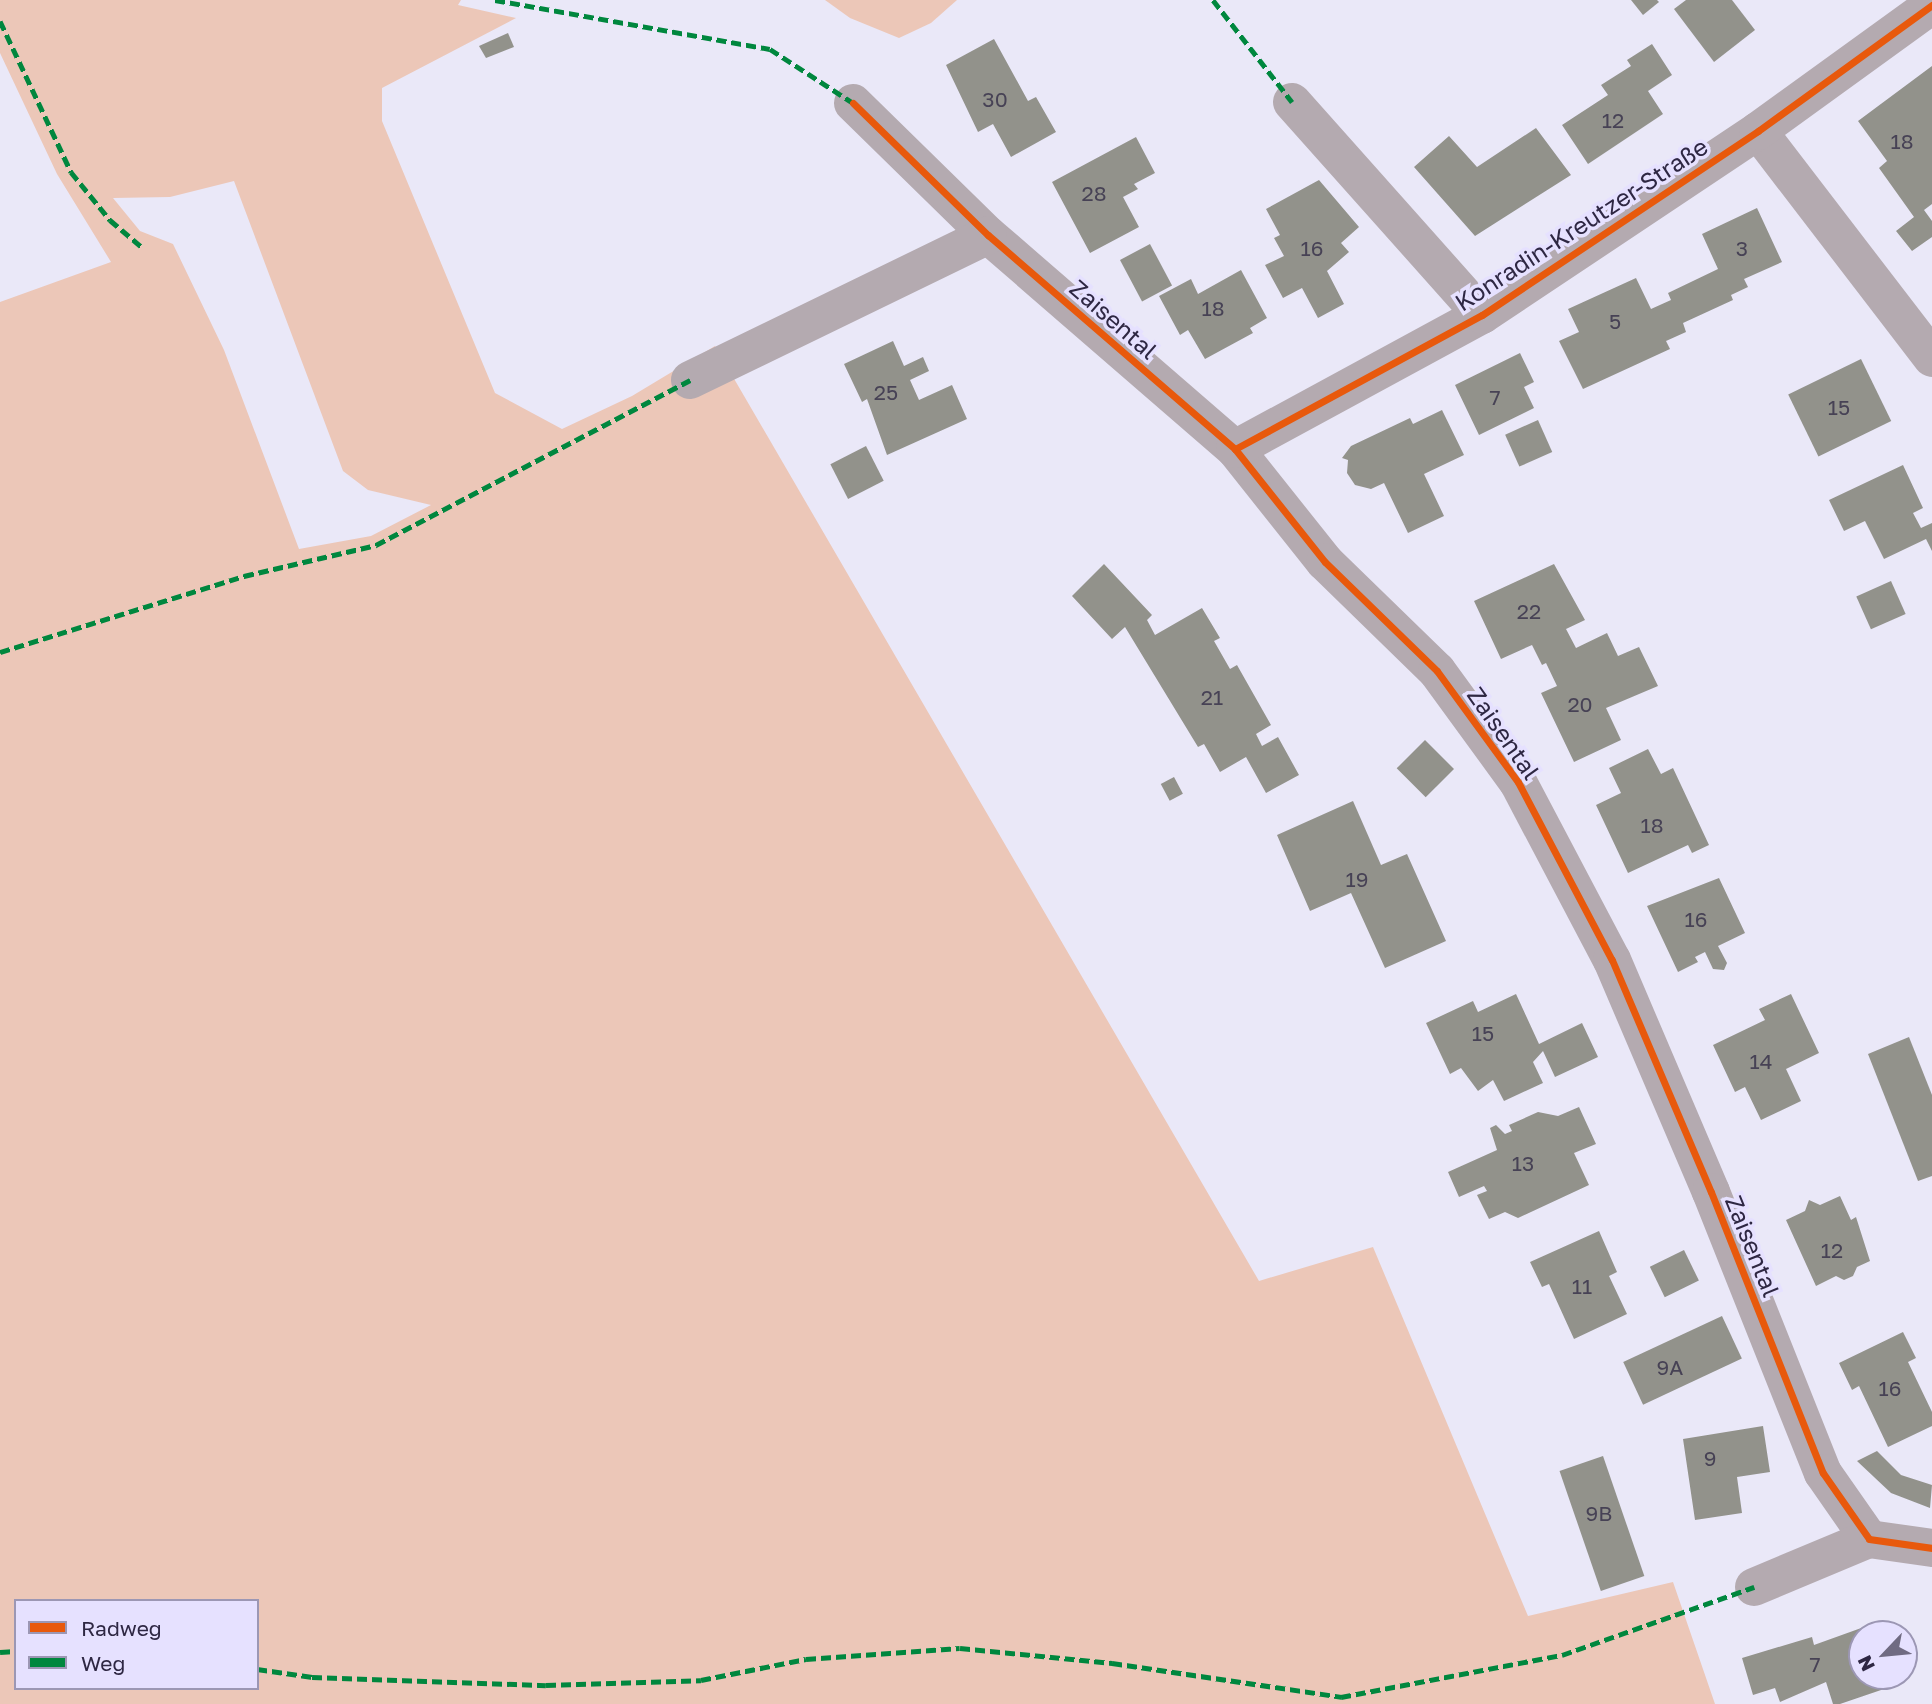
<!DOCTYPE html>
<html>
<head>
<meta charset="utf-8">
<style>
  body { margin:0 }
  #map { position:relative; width:1932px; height:1704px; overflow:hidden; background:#eae8f8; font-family:"Golos Text",sans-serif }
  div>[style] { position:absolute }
  .green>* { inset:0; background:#ecc7b8 }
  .building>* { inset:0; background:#92928b; transform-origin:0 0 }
  .minor>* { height:38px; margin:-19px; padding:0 19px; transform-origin:19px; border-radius:19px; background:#b4aab0 }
  .quiet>* { height:5px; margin-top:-2.5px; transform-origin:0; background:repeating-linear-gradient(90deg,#00873e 0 10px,transparent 0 15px) }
  .cycleway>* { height:7px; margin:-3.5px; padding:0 3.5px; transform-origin:3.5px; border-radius:3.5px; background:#e8590c }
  span { translate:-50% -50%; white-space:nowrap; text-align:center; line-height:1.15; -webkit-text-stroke:7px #e6e1ff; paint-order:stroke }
  .number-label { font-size:21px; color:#474255 }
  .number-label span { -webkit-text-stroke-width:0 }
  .street-label { font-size:24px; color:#2e2743 }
  .legend { position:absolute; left:14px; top:1599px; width:245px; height:91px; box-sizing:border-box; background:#e6e1ff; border:2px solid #9c97b4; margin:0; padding:9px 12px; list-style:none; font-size:21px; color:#2e2743 }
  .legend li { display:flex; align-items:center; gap:14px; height:35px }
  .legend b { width:35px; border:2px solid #9c97b4 }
  .north { position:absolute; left:1848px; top:1620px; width:70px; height:70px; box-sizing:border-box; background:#e6e1ff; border:2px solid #9c97b4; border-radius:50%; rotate:244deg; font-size:19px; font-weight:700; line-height:28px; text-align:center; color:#2e2743 }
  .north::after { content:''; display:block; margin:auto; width:24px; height:32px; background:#706b82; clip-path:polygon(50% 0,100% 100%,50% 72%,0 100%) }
</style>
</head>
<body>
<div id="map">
  <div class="green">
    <i style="clip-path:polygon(evenodd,0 0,461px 0,458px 5px,516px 18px,382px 88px,382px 121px,495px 393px,562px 429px,632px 396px,715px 346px,1259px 1281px,1373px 1247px,1528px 1616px,1673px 1582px,1715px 1704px,0 1704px,0 302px,111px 262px,57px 174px,0 53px,0 0,234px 181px,343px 471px,368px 490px,431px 505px,371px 536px,299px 549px,224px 350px,173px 244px,140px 231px,113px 198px,170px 197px,234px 181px,0 0,16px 1601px,257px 1601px,257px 1688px,16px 1688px,16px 1601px)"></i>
    <i style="clip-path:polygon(825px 0,957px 0,931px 23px,899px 38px,850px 18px)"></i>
  </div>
  <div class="building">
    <i style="clip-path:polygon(1631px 0,1657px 0,1659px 2px,1643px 15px)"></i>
    <i style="clip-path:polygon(1686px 0,1732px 0,1755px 30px,1714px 62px,1674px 9px)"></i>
    <i style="clip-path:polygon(508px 33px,514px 47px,486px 58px,479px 46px)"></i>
    <i style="clip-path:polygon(994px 39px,1028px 101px,1036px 97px,1056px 132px,1011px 157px,993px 124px,978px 132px,946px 65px)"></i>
    <i style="clip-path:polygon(1652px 44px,1672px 75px,1648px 91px,1663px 114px,1588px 164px,1562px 125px,1608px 95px,1601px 85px,1631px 66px,1627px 60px)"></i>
    <i style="clip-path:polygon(1932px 66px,1932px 204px,1924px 210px,1932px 221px,1932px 237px,1912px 251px,1896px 231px,1914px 217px,1879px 168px,1887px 161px,1858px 121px)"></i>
    <i style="clip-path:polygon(1536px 128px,1571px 175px,1475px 236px,1414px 167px,1449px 136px,1477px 167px)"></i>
    <i style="clip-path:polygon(1136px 137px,1155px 173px,1134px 184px,1138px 189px,1123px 197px,1139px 227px,1090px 253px,1052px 182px)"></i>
    <i style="clip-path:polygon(1319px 180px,1359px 227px,1341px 243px,1349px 252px,1327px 271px,1344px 304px,1318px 318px,1302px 288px,1283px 298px,1265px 265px,1284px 256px,1274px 238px,1280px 235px,1266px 209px)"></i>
    <i style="clip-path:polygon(1757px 208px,1782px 262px,1744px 279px,1748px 287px,1731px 295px,1733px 300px,1683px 323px,1686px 332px,1666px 341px,1670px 349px,1583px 389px,1559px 341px,1579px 332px,1568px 309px,1636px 278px,1651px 309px,1671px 300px,1668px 293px,1718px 269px,1702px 234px)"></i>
    <i style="left:1150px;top:244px;width:47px;height:34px;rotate:62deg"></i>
    <i style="clip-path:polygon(1241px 270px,1267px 318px,1250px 328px,1253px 333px,1205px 359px,1188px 330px,1180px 335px,1159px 296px,1191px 279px,1198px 294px)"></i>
    <i style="clip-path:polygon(893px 341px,904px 366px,923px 357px,929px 371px,910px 380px,919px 400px,952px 385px,967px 419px,887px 455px,867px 399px,862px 402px,844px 364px)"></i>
    <i style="clip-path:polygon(1520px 353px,1534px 382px,1524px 387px,1534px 408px,1479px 435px,1455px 385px)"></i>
    <i style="left:1861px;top:359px;width:69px;height:81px;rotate:64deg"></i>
    <i style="clip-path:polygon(1442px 410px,1464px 455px,1424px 474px,1444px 516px,1408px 533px,1384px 483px,1371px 489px,1355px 485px,1347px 473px,1348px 460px,1342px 458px,1351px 446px,1410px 418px,1413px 424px)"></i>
    <i style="left:1538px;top:420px;width:35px;height:36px;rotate:66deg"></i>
    <i style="left:866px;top:446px;width:39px;height:40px;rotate:63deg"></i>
    <i style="clip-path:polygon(1903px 465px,1923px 508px,1913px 513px,1921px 528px,1932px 523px,1932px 551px,1926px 539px,1884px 559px,1865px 521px,1844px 531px,1829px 500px)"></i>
    <i style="clip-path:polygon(1104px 564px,1152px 615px,1147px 620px,1155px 635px,1202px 608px,1220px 638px,1214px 641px,1230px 669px,1237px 665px,1271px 725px,1256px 734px,1262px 746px,1278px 737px,1299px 775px,1266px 793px,1246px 757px,1220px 772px,1204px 744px,1198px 747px,1125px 627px,1112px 639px,1072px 596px)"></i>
    <i style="clip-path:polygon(1554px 564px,1585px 620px,1566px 629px,1576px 648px,1607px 633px,1618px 656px,1639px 647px,1658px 686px,1606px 708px,1621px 740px,1574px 762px,1541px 693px,1557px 686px,1546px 663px,1542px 665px,1532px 645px,1501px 659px,1474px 601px)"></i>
    <i style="left:1891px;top:581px;width:36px;height:38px;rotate:66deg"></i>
    <i style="left:1425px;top:740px;width:41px;height:40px;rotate:45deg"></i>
    <i style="clip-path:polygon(1648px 749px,1661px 774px,1673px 768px,1709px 845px,1692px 853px,1688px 845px,1628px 873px,1596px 805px,1621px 793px,1609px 768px)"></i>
    <i style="left:1174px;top:777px;width:19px;height:15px;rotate:62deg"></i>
    <i style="clip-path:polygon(1353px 801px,1381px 865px,1407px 854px,1446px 941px,1385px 968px,1351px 893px,1310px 911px,1277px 835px)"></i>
    <i style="clip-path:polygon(1719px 878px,1745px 933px,1718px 946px,1727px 963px,1724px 970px,1713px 969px,1705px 952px,1695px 957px,1698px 962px,1678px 972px,1647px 906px)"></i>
    <i style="clip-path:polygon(1516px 994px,1539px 1044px,1582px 1023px,1598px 1057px,1555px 1077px,1543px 1051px,1533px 1062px,1543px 1083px,1504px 1101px,1493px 1080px,1478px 1091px,1461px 1068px,1450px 1074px,1426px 1023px,1473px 1001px,1478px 1012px)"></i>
    <i style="clip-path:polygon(1791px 994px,1819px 1053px,1786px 1069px,1801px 1101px,1761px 1120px,1745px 1087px,1735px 1092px,1713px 1045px,1765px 1020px,1759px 1009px)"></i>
    <i style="clip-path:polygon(1909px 1037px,1932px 1095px,1932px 1176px,1918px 1181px,1868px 1054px)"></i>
    <i style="clip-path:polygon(1579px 1107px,1596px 1144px,1574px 1153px,1589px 1185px,1518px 1218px,1505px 1212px,1489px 1219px,1477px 1195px,1487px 1191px,1484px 1186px,1459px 1197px,1448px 1172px,1497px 1150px,1490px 1128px,1496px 1125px,1505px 1134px,1512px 1131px,1509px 1125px,1538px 1112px,1558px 1116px)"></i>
    <i style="clip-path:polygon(1840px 1196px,1851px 1220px,1856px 1217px,1870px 1261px,1857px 1267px,1853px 1276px,1844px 1280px,1836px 1276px,1816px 1286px,1786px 1220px,1805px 1211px,1809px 1200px,1820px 1205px)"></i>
    <i style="clip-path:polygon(1599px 1231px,1617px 1272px,1609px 1276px,1627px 1314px,1574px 1339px,1549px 1284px,1542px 1287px,1530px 1262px)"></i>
    <i style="left:1684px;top:1250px;width:34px;height:38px;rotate:64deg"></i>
    <i style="left:1722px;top:1316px;width:47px;height:109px;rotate:65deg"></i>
    <i style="clip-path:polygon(1903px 1332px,1916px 1358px,1908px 1362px,1932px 1412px,1932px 1426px,1888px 1447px,1859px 1386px,1852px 1390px,1839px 1363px)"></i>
    <i style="clip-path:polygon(1763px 1426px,1770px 1472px,1737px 1477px,1742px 1513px,1695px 1520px,1683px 1439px)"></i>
    <i style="clip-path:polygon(1877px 1451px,1901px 1475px,1932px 1485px,1930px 1508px,1891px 1493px,1857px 1461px)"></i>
    <i style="left:1603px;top:1456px;width:127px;height:46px;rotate:71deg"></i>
    <i style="clip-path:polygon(1864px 1627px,1862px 1676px,1879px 1676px,1884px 1689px,1840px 1704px,1833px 1704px,1826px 1682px,1780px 1702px,1775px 1688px,1753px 1695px,1742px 1658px,1812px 1637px,1814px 1645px)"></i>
  </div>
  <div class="minor">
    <i style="left:1292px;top:102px;width:285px;rotate:48.3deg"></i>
    <i style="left:853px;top:103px;width:189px;rotate:44.4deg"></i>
    <i style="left:988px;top:235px;width:327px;rotate:40.9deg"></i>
    <i style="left:1235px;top:449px;width:144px;rotate:51.5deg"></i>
    <i style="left:1325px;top:562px;width:156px;rotate:44.2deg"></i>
    <i style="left:1437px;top:671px;width:137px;rotate:53.9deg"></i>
    <i style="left:1518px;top:782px;width:201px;rotate:62.2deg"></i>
    <i style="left:1612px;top:960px;width:252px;rotate:66.9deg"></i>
    <i style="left:1711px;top:1192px;width:302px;rotate:68.3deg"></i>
    <i style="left:1823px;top:1473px;width:80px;rotate:55.1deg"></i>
    <i style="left:1869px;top:1539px;width:64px;rotate:8.1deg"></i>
    <i style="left:1758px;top:131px;width:286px;rotate:52.5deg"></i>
    <i style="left:690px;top:380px;width:331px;rotate:-25.9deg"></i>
    <i style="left:1235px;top:449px;width:281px;rotate:-28.5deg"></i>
    <i style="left:1482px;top:315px;width:332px;rotate:-33.7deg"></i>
    <i style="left:1758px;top:131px;width:215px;rotate:-35.9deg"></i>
    <i style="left:1754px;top:1587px;width:125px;rotate:-22.7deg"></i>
  </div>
  <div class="quiet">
    <i style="left:495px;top:0;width:279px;rotate:10.1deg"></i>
    <i style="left:770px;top:49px;width:99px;rotate:33deg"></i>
    <i style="left:1213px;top:0;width:129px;rotate:52.2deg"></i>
    <i style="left:0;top:21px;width:167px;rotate:64.8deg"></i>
    <i style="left:71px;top:172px;width:62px;rotate:50.9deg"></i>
    <i style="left:110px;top:220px;width:43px;rotate:40.3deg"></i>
    <i style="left:0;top:652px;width:256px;rotate:-17.3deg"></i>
    <i style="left:244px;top:576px;width:136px;rotate:-13.2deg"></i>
    <i style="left:376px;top:545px;width:355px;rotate:-27.7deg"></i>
    <i style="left:0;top:1652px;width:16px;rotate:-4deg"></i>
    <i style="left:257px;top:1669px;width:56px;rotate:8.3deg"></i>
    <i style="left:312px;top:1677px;width:234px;rotate:2deg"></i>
    <i style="left:546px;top:1685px;width:155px;rotate:-1.8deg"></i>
    <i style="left:701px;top:1680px;width:107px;rotate:-11.3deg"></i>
    <i style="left:806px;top:1659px;width:154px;rotate:-4.1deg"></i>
    <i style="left:960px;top:1648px;width:153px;rotate:5.6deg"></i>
    <i style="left:1112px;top:1663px;width:232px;rotate:8.4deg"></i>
    <i style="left:1341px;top:1697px;width:225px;rotate:-10.8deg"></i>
    <i style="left:1562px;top:1655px;width:204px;rotate:-19.5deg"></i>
  </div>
  <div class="cycleway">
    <i style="left:853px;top:103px;width:189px;rotate:44.4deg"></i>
    <i style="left:988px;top:235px;width:327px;rotate:40.9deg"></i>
    <i style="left:1235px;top:449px;width:144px;rotate:51.5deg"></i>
    <i style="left:1325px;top:562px;width:156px;rotate:44.2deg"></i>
    <i style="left:1437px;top:671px;width:137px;rotate:53.9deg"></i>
    <i style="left:1518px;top:782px;width:201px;rotate:62.2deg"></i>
    <i style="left:1612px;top:960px;width:252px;rotate:66.9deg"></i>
    <i style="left:1711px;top:1192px;width:302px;rotate:68.3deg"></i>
    <i style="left:1823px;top:1473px;width:80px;rotate:55.1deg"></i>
    <i style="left:1869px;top:1539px;width:64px;rotate:8.1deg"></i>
    <i style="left:1235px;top:449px;width:281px;rotate:-28.5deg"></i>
    <i style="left:1482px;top:315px;width:332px;rotate:-33.7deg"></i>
    <i style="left:1758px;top:131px;width:215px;rotate:-35.9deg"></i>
  </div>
  <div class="number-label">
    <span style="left:995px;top:99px">30</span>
    <span style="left:1613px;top:120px">12</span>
    <span style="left:1902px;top:141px">18</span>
    <span style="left:1094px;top:193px">28</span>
    <span style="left:1312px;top:248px">16</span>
    <span style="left:1742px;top:248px">3</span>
    <span style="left:1213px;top:308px">18</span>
    <span style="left:1615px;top:321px">5</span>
    <span style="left:886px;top:392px">25</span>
    <span style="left:1495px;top:397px">7</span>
    <span style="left:1839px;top:407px">15</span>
    <span style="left:1529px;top:611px">22</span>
    <span style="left:1212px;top:697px">21</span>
    <span style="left:1580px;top:704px">20</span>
    <span style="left:1652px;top:825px">18</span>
    <span style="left:1357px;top:879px">19</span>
    <span style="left:1696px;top:919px">16</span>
    <span style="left:1483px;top:1033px">15</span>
    <span style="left:1761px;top:1061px">14</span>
    <span style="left:1523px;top:1163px">13</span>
    <span style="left:1832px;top:1250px">12</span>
    <span style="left:1582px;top:1286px">11</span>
    <span style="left:1670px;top:1367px">9A</span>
    <span style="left:1890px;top:1388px">16</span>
    <span style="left:1710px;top:1458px">9</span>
    <span style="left:1599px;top:1513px">9B</span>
    <span style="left:1815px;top:1664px">7</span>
  </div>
  <div class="street-label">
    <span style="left:1581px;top:224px;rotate:-33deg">Konradin-Kreutzer-Straße</span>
    <span style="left:1114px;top:319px;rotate:41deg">Zaisental</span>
    <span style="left:1504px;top:733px;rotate:55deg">Zaisental</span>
    <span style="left:1753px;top:1246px;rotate:68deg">Zaisental</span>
  </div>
  <ul class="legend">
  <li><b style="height:9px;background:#e8590c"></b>Radweg</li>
  <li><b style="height:9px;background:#00873e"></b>Weg</li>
  </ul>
  <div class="north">N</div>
</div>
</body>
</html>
